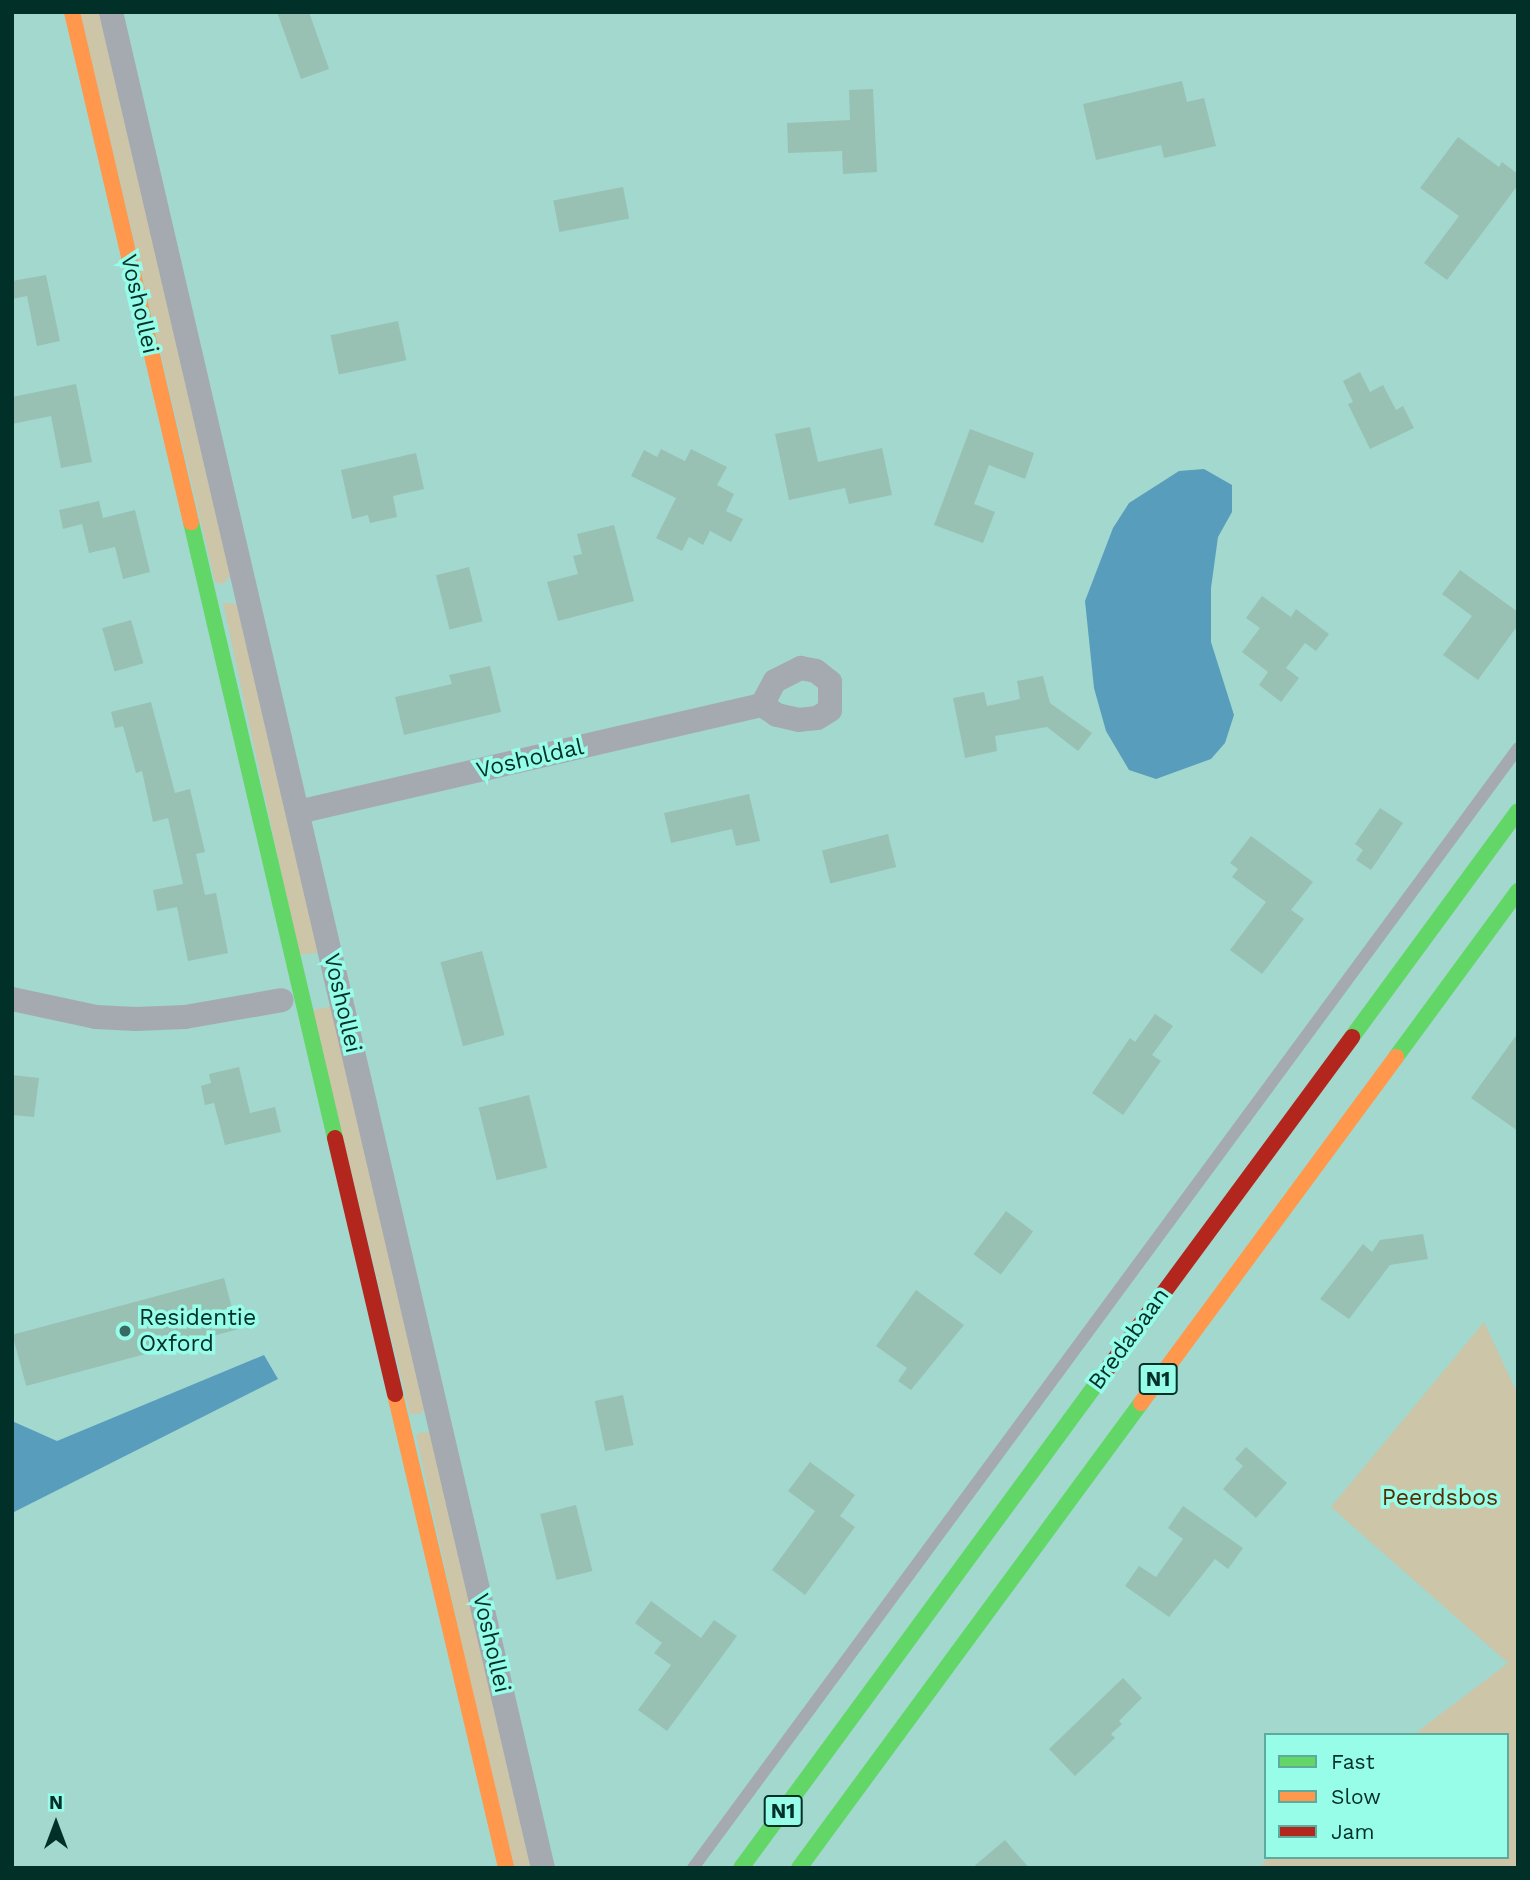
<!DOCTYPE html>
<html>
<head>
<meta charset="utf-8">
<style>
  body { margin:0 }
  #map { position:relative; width:1530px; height:1880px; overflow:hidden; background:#a2d8ce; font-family:"Work Sans",sans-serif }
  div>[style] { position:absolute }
  .green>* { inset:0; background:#ccc5a8 }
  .water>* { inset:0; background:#589ebc }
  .building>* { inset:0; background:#98c1b4; transform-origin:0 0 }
  .lane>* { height:12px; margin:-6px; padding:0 6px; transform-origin:6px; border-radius:6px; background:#a5aab1 }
  .street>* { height:24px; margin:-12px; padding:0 12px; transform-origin:12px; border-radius:12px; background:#a5aab1 }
  .fast>* { height:16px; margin:-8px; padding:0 8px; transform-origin:8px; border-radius:8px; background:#63d668 }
  .slow>* { height:16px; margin:-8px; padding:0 8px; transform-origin:8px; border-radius:8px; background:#ff974d }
  .jam>* { height:16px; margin:-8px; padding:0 8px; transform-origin:8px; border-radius:8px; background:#b3261e }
  .dots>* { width:19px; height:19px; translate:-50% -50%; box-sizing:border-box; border:4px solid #98fde8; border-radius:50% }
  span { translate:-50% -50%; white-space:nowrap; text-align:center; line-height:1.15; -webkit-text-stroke:7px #98fde8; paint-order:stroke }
  .shield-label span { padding:2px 5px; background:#98fde8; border:2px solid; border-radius:5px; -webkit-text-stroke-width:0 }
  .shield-label { font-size:21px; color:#013029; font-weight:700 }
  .street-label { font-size:23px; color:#013029 }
  .poi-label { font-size:23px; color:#013029 }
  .left { translate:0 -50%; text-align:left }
  .park-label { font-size:23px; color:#562c00 }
  .frame { position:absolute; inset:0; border:14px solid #013029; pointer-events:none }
  .legend { position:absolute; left:1264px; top:1733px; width:245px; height:126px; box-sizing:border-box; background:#98fde8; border:2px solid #5cab9c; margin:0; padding:9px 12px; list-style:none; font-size:21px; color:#013029 }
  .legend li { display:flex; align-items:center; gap:14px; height:35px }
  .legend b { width:35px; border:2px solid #5cab9c }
  .north { position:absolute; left:21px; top:1789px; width:70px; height:70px; -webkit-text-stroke:5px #98fde8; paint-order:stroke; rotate:0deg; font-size:19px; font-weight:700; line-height:28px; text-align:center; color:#013029 }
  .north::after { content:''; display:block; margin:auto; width:24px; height:32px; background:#013029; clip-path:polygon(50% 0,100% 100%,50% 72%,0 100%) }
</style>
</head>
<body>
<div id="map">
  <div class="green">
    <i style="clip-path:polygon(80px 12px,103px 12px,233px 573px,223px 584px,215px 582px)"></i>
    <i style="clip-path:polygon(223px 603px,237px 604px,322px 952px,299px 955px)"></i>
    <i style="clip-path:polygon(334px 1006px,425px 1409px,420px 1414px,410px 1414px,312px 1010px)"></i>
    <i style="clip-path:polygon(1484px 1322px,1518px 1395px,1518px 1868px,1258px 1868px,1270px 1857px,1507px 1857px,1507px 1735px,1413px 1735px,1508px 1663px,1331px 1507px)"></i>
    <i style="clip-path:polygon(422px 1432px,431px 1433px,535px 1868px,511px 1868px,416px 1435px)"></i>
  </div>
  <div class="water">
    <i style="clip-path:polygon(1204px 469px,1232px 485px,1232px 512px,1218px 537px,1211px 588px,1211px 642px,1234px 715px,1225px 743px,1211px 759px,1156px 779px,1129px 770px,1106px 731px,1094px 688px,1085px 601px,1113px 528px,1129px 503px,1179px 471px)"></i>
    <i style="clip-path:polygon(264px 1355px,278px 1379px,12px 1513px,12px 1421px,57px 1441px)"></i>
  </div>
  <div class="building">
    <i style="clip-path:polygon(277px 12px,309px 12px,329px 69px,301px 79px)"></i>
    <i style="clip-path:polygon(1182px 81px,1187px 102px,1204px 98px,1216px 146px,1164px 158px,1161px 145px,1096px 160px,1083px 104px)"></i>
    <i style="clip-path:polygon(873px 89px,877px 172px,843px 174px,842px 151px,788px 153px,787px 123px,850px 120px,849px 90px)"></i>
    <i style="clip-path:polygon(1458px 137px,1499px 167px,1502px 162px,1518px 174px,1518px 185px,1447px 280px,1424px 263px,1459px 216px,1420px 188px)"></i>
    <i style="left:623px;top:187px;width:32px;height:71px;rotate:79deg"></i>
    <i style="clip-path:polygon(46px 275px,60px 341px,37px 346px,27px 296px,12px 299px,12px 281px)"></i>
    <i style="left:398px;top:321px;width:40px;height:69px;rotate:78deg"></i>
    <i style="clip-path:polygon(1360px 372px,1370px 392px,1383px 385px,1396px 410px,1403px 406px,1414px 428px,1370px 449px,1348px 404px,1353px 402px,1343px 381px)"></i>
    <i style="clip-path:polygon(76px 384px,92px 462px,61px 468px,51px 416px,12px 424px,12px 397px)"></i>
    <i style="clip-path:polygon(810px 427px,818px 462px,882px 448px,892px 495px,849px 504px,845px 488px,789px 500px,775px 434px)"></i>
    <i style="clip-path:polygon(970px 429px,1034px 453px,1025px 479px,989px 465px,974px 504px,995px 512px,983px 543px,934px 525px)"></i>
    <i style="clip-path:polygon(661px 449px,685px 461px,691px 449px,727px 467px,717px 485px,734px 494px,726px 511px,743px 519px,731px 542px,710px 531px,703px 545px,689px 537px,682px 551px,656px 538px,676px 498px,631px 476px,644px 450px,657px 457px)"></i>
    <i style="clip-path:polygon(416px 453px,424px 489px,393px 496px,397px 517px,370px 523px,368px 515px,352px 519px,341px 470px)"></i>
    <i style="clip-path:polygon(99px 501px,103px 518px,135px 510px,150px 572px,123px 579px,115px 547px,89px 553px,82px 524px,63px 529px,59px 510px)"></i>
    <i style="clip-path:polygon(614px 525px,634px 601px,558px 621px,547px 582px,578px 574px,573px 556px,582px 554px,577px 534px)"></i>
    <i style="left:469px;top:567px;width:56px;height:34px;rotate:76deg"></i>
    <i style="clip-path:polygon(1460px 570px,1518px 612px,1518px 625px,1478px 680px,1443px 655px,1472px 616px,1442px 594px)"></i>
    <i style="clip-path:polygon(1262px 596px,1291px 617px,1296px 609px,1329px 634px,1316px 651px,1305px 643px,1286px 668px,1299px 678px,1281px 702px,1259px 685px,1268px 672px,1242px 652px,1260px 628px,1246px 618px)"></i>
    <i style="left:131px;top:620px;width:45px;height:30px;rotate:74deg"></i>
    <i style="clip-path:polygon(490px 666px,501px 712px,404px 735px,395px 697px,452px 684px,449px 675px)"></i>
    <i style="clip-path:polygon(1043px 676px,1050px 703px,1092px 733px,1078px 751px,1047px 727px,995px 736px,997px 751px,965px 758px,953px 698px,984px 692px,987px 706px,1020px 699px,1017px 681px)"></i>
    <i style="clip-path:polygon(151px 702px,175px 793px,190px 789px,205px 852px,196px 854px,205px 895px,216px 893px,228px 953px,188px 961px,177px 907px,157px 911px,153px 890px,183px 884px,168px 818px,153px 822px,142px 771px,136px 773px,123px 726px,115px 728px,111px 712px)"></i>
    <i style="clip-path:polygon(749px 794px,760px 841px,736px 846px,732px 829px,671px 843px,664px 813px)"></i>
    <i style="clip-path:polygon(1380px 808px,1403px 823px,1371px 870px,1356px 860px,1363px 850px,1355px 844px)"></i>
    <i style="left:888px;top:834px;width:34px;height:68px;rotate:76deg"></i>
    <i style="clip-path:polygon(1251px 836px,1313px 882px,1291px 910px,1304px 919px,1262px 974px,1230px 950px,1266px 902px,1232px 877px,1238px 869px,1230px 863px)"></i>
    <i style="left:482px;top:951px;width:87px;height:43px;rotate:75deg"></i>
    <i style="clip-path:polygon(1155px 1014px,1173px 1026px,1152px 1055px,1161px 1061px,1123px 1115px,1092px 1093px,1130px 1038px,1135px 1042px)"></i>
    <i style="clip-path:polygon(1518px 1033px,1518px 1131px,1471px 1098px)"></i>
    <i style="clip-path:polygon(239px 1067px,250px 1113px,275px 1107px,281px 1132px,225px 1145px,214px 1103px,205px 1105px,201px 1086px,211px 1083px,209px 1074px)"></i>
    <i style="clip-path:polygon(12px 1075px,39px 1078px,34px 1117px,12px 1115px)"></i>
    <i style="left:529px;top:1095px;width:75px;height:52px;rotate:76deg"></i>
    <i style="left:1006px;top:1211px;width:34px;height:54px;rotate:37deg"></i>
    <i style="clip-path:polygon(1423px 1234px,1428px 1259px,1390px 1265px,1349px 1319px,1320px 1299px,1363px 1244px,1372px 1252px,1380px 1240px)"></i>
    <i style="left:224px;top:1278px;width:53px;height:219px;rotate:75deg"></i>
    <i style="clip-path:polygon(916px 1290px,964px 1325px,911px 1390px,898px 1381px,907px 1368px,876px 1346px)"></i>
    <i style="left:623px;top:1395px;width:51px;height:29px;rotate:78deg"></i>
    <i style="clip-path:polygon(1246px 1447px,1287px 1483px,1256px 1518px,1223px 1489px,1243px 1466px,1235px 1459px)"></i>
    <i style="clip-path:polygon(810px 1462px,855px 1495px,840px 1516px,855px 1527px,805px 1595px,772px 1570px,815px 1511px,788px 1491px)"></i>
    <i style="left:576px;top:1505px;width:68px;height:37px;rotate:76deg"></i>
    <i style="clip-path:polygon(1183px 1506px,1243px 1548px,1228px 1569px,1215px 1559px,1169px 1617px,1125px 1586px,1139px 1566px,1156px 1577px,1183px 1539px,1168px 1528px)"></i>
    <i style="clip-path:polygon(651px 1601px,701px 1638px,714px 1620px,737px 1636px,667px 1731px,638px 1710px,671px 1665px,654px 1653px,662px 1643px,635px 1623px)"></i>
    <i style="clip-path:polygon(1123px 1678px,1142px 1698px,1119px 1721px,1122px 1724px,1111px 1734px,1115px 1738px,1075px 1776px,1049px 1749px)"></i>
    <i style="clip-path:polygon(1005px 1840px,1029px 1868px,972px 1868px)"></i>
  </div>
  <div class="lane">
    <i style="left:693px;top:1868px;width:1391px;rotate:-53.62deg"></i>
  </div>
  <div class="street">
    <i style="left:111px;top:12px;width:1906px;rotate:76.9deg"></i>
    <i style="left:801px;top:668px;width:15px;rotate:11deg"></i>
    <i style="left:816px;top:671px;width:18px;rotate:38deg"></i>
    <i style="left:830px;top:682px;width:28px;rotate:90deg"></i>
    <i style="left:830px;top:710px;width:15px;rotate:148deg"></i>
    <i style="left:817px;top:718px;width:18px;rotate:174deg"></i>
    <i style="left:799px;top:720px;width:23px;rotate:-167deg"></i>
    <i style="left:777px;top:715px;width:18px;rotate:-146deg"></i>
    <i style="left:762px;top:705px;width:27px;rotate:-62deg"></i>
    <i style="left:775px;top:681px;width:29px;rotate:-27deg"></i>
    <i style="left:298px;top:812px;width:476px;rotate:-13deg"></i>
    <i style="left:12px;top:999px;width:86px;rotate:12.1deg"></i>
    <i style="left:96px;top:1017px;width:40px;rotate:2.9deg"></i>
    <i style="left:136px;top:1019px;width:49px;rotate:-2.3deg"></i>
    <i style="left:185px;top:1017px;width:98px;rotate:-9.9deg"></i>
  </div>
  <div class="fast">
    <i style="left:191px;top:522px;width:633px;rotate:76.84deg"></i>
    <i style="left:1352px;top:1037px;width:280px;rotate:-53.7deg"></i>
    <i style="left:1396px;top:1057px;width:206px;rotate:-53.7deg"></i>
    <i style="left:741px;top:1868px;width:607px;rotate:-53.72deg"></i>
    <i style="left:799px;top:1868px;width:577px;rotate:-53.67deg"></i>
  </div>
  <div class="slow">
    <i style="left:72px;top:12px;width:524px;rotate:76.87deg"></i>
    <i style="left:395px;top:1394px;width:487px;rotate:76.8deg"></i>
    <i style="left:1141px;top:1403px;width:430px;rotate:-53.6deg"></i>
  </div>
  <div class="jam">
    <i style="left:335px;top:1138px;width:263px;rotate:76.8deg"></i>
    <i style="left:1100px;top:1379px;width:425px;rotate:-53.6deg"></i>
  </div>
  <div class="dots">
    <i style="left:125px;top:1331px;background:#396b63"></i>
  </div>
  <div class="shield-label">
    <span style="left:1158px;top:1379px">N1</span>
    <span style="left:783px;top:1811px">N1</span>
  </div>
  <div class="street-label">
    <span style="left:139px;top:304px;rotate:77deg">Voshollei</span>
    <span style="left:530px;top:759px;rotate:-13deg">Vosholdal</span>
    <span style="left:342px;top:1003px;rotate:77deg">Voshollei</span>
    <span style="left:1129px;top:1339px;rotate:-54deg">Bredabaan</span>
    <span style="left:491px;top:1643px;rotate:77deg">Voshollei</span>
  </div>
  <div class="poi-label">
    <span class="left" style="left:139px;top:1331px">Residentie<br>Oxford</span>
  </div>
  <div class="park-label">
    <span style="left:1440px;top:1498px">Peerdsbos</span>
  </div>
  <div class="frame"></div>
  <ul class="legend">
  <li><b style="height:9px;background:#63d668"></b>Fast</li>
  <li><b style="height:9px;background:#ff974d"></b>Slow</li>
  <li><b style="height:9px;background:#b3261e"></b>Jam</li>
  </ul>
  <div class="north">N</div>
</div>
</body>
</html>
